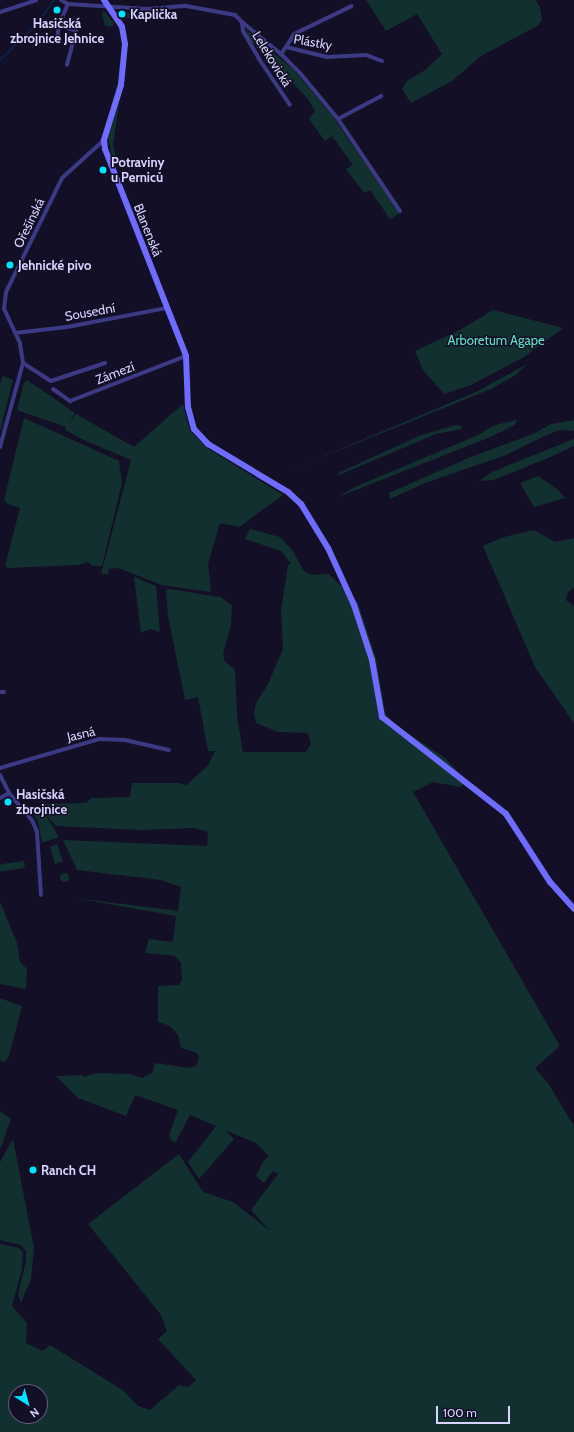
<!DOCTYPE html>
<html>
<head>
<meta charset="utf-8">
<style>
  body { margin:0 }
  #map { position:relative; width:574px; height:1432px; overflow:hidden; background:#130f26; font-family:Cabin,sans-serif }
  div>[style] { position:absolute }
  .green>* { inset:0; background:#12302f; transform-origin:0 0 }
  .round { border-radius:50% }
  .stream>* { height:1.5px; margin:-0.75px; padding:0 0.75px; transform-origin:0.75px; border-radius:0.75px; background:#0c2248 }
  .street>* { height:4px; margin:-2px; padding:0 2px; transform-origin:2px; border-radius:2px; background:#3d3a85 }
  .secondary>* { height:6px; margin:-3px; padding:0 3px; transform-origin:3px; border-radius:3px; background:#6f6bff }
  .dots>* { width:11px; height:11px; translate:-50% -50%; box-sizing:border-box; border:2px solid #130f26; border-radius:50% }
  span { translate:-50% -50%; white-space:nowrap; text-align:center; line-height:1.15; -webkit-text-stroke:3px #130f26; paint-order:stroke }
  .poi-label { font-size:13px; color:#d9d4ff; font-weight:700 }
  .left { translate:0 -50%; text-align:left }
  .street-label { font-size:13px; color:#d9d4ff }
  .park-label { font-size:13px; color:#5fe0c0 }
  .north { position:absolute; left:8px; top:1384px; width:40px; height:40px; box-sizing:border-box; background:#130f26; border:1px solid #625e7d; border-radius:50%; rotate:143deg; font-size:11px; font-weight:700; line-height:16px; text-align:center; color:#d9d4ff }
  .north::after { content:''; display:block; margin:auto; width:14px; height:18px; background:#00e5ff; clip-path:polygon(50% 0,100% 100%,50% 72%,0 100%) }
  .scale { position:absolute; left:436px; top:1406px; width:74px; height:18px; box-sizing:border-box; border:2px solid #d9d4ff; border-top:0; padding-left:5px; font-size:12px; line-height:14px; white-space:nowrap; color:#d9d4ff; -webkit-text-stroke:3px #130f26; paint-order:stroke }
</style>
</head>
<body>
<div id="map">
  <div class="green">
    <i style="clip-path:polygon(366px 0,535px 0,540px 7px,542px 20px,539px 25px,481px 56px,452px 81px,411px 103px,402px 89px,407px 81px,425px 70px,442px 54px,417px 14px,386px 31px)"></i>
    <i style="clip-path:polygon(104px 11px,114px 23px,113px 26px,105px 26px,102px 14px)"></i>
    <i style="clip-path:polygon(121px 11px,129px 12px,132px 17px,122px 20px,120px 17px,124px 15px)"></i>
    <i style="clip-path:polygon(245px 29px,294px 70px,331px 114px,400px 213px,390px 219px,370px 190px,364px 193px,346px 169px,353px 165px,332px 136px,325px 141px,309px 119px,315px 111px,308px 99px,290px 80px,280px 81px,255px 44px,251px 43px)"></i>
    <i style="clip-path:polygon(119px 104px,113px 145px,117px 161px,113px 162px,108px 137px)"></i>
    <i style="clip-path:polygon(493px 310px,563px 328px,524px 357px,471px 385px,444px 394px,423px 370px,415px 351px,460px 330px)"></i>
    <i style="clip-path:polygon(527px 364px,516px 375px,491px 389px,290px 470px,476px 392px)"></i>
    <i style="clip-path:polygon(3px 376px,13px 380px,0 432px,0 383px)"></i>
    <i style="clip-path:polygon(27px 380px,75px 413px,69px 423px,76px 414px,134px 447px,183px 404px,190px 431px,207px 448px,283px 495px,239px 527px,220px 523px,208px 564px,211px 592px,162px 585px,118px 568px,108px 569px,109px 574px,101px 574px,131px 460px,86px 441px,65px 430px,66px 427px,17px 410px,24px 383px)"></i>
    <i style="clip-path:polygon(24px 418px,119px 461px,122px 483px,102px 566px,93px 566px,88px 562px,78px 565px,8px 568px,5px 566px,20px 508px,8px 504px,4px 500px)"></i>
    <i style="clip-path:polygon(517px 420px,515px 425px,488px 438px,338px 497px,355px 487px,478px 435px,495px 425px)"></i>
    <i style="clip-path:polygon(574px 420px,574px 431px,560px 430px,549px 434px,506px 455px,425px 483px,390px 499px,389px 493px,466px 459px,533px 434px,551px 424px)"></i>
    <i style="clip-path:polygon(455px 425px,461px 426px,462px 429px,436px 434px,351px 470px,339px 475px,338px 473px,419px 436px)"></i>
    <i style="clip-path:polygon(574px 439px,574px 446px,548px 458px,494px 480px,479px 481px,492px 472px)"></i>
    <i style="clip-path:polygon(538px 476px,557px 489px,565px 498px,534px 507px,520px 483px)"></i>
    <i style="clip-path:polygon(evenodd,250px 529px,280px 537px,293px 551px,303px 570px,311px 575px,329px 574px,358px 603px,376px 658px,385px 713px,394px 724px,445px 758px,467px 781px,460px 787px,433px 782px,413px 792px,560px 1046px,535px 1068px,548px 1083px,574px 1126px,574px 1432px,0 1432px,0 1244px,19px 1248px,23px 1253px,22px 1269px,12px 1306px,27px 1323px,26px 1343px,43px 1351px,50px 1345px,124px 1391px,138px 1406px,150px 1410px,179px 1385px,188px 1387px,196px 1380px,158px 1339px,167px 1331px,161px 1315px,88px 1224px,179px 1154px,203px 1192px,233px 1202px,270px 1231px,251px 1210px,278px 1174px,273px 1171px,264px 1183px,256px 1176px,264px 1160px,269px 1156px,256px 1143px,225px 1130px,234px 1139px,199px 1179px,188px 1162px,216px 1126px,190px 1115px,175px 1143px,170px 1139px,170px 1132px,178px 1110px,135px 1095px,126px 1116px,78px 1098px,56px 1076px,83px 1075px,84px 1077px,96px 1073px,129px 1074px,142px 1078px,152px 1073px,155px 1063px,190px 1068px,197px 1065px,199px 1057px,197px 1053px,181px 1048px,178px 1035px,170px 1026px,158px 1022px,158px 986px,179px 985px,182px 980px,181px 963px,175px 956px,145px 953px,149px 939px,173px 942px,176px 916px,75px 898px,178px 911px,181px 887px,161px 880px,77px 870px,63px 840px,207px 846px,208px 832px,194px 828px,140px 830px,56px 826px,40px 808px,43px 804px,86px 803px,92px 798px,130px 797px,132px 783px,178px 783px,187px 785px,208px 765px,215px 751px,208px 751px,198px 697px,185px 700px,168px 616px,166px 590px,170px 589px,220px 597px,232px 605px,231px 625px,223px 653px,225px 662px,235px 669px,237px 715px,243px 752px,306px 752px,311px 744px,308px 733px,278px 732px,256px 723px,254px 713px,256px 703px,268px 684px,283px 649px,281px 611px,288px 565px,291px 564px,281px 551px,245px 539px,250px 529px,16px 1392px,40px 1392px,40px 1416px,16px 1416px,16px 1392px)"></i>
    <i style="clip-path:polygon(534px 530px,555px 542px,574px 538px,574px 588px,568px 592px,566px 600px,574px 606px,574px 723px,535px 667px,483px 546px,504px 537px)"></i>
    <i style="clip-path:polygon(134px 577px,156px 586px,160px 632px,150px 629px,141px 633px)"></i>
    <i style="clip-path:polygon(37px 811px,47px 817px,59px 837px,42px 843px,38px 822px,32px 812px)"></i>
    <i style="clip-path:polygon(57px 844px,63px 861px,55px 864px,50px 847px)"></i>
    <i style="left:24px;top:861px;width:7px;height:25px;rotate:82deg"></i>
    <i class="round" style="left:59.5px;top:872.5px;width:9px;height:9px"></i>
    <i style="clip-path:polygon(0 902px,17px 943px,20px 962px,27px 969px,26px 989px,0 984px)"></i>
    <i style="clip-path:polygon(0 998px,22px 1006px,9px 1056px,5px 1062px,0 1061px)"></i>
    <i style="clip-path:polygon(0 1111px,11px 1119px,0 1150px)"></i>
    <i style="clip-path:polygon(13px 1139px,34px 1248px,31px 1279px,21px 1303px,18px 1294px,26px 1261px,26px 1251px,21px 1245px,0 1240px,0 1162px)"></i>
  </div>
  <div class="stream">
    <i style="left:0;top:60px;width:53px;rotate:-44.2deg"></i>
    <i style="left:38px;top:23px;width:28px;rotate:-55deg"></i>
  </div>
  <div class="street">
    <i style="left:61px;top:0;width:8px;rotate:30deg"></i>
    <i style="left:68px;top:4px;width:80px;rotate:3.6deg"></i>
    <i style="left:148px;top:9px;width:38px;rotate:-5deg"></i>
    <i style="left:186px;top:6px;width:50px;rotate:10.4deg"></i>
    <i style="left:235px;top:15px;width:10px;rotate:45deg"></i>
    <i style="left:242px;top:22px;width:9px;rotate:84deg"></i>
    <i style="left:243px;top:31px;width:32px;rotate:60deg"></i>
    <i style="left:259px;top:59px;width:55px;rotate:56deg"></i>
    <i style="left:0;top:12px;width:38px;rotate:-18deg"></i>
    <i style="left:242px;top:22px;width:50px;rotate:39.4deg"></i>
    <i style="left:59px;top:25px;width:18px;rotate:19deg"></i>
    <i style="left:76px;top:31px;width:35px;rotate:105deg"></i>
    <i style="left:57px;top:39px;width:14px;rotate:-82deg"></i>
    <i style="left:59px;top:25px;width:23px;rotate:-67deg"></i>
    <i style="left:286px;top:47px;width:15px;rotate:-58deg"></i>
    <i style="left:294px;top:34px;width:64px;rotate:-25.8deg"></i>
    <i style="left:382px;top:61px;width:17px;rotate:-159deg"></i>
    <i style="left:366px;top:55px;width:39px;rotate:177deg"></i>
    <i style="left:327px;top:57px;width:42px;rotate:-166.3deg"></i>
    <i style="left:286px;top:47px;width:9px;rotate:126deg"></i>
    <i style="left:281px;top:54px;width:27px;rotate:45deg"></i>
    <i style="left:300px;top:73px;width:60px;rotate:50.4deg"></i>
    <i style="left:338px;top:119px;width:111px;rotate:56deg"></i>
    <i style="left:338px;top:119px;width:49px;rotate:-28.1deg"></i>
    <i style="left:15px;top:333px;width:52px;rotate:-6.6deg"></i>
    <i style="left:67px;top:327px;width:102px;rotate:-10.8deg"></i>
    <i style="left:23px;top:363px;width:33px;rotate:33deg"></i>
    <i style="left:51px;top:381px;width:57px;rotate:-18.4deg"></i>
    <i style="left:53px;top:389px;width:21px;rotate:35deg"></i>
    <i style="left:70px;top:401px;width:124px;rotate:-21.2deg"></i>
    <i style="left:0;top:447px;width:87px;rotate:-74.7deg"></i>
    <i style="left:23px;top:363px;width:20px;rotate:-99deg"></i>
    <i style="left:20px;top:343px;width:38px;rotate:-115deg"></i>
    <i style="left:4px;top:309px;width:17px;rotate:-83deg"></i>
    <i style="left:6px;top:292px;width:127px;rotate:-63.8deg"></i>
    <i style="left:62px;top:178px;width:57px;rotate:-42.1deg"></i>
    <i style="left:0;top:692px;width:4px"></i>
    <i style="left:0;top:768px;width:103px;rotate:-16.3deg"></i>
    <i style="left:99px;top:739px;width:26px;rotate:2deg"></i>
    <i style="left:125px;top:740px;width:45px;rotate:12.8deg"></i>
    <i style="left:0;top:775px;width:20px;rotate:63deg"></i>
    <i style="left:9px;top:793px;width:35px;rotate:50deg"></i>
    <i style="left:32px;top:820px;width:13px;rotate:67deg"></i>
    <i style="left:37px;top:832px;width:63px;rotate:86.4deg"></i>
    <i style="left:0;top:798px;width:10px;rotate:-29deg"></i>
  </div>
  <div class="secondary">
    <i style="left:104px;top:0;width:32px;rotate:56deg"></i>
    <i style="left:122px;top:27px;width:17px;rotate:80deg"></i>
    <i style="left:125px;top:44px;width:41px;rotate:95.6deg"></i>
    <i style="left:121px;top:85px;width:58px;rotate:107.2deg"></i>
    <i style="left:104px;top:140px;width:9px;rotate:84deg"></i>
    <i style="left:105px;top:149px;width:222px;rotate:68.6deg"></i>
    <i style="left:186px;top:356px;width:51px;rotate:87.8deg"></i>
    <i style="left:188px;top:407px;width:23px;rotate:75deg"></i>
    <i style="left:194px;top:429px;width:21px;rotate:47deg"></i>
    <i style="left:208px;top:444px;width:93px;rotate:31deg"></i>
    <i style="left:288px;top:492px;width:18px;rotate:43deg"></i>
    <i style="left:301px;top:504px;width:52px;rotate:58.5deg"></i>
    <i style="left:328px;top:548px;width:63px;rotate:65.5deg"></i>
    <i style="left:354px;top:605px;width:58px;rotate:71.9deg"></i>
    <i style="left:372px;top:660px;width:58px;rotate:80deg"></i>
    <i style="left:382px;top:717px;width:157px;rotate:38deg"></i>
    <i style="left:506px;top:814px;width:81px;rotate:57.1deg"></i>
    <i style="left:550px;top:882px;width:36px;rotate:48deg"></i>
  </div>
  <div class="dots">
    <i style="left:57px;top:10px;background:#00e5ff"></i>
    <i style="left:122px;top:14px;background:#00e5ff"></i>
    <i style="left:103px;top:170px;background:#00e5ff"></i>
    <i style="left:10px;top:265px;background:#00e5ff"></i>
    <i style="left:8px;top:802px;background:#00e5ff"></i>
    <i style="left:33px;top:1170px;background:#00e5ff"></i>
  </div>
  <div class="poi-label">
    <span class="left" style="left:130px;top:14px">Kaplička</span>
    <span style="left:57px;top:31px">Hasičská<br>zbrojnice Jehnice</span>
    <span class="left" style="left:111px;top:170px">Potraviny<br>u Perniců</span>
    <span class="left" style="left:18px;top:265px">Jehnické pivo</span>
    <span class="left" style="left:16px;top:802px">Hasičská<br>zbrojnice</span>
    <span class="left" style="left:41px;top:1170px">Ranch CH</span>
  </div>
  <div class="street-label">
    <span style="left:313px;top:42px;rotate:10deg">Plástky</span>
    <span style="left:272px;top:59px;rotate:58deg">Lelekovická</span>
    <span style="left:29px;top:223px;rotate:-64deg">Ořešínská</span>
    <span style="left:148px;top:230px;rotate:68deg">Blanenská</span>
    <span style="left:90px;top:312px;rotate:-10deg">Sousední</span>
    <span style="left:115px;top:373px;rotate:-21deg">Zámezí</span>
    <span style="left:81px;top:734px;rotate:-13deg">Jasná</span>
  </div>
  <div class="park-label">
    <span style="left:496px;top:340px">Arboretum Agape</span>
  </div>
  <div class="north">N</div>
  <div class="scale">100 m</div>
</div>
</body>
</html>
